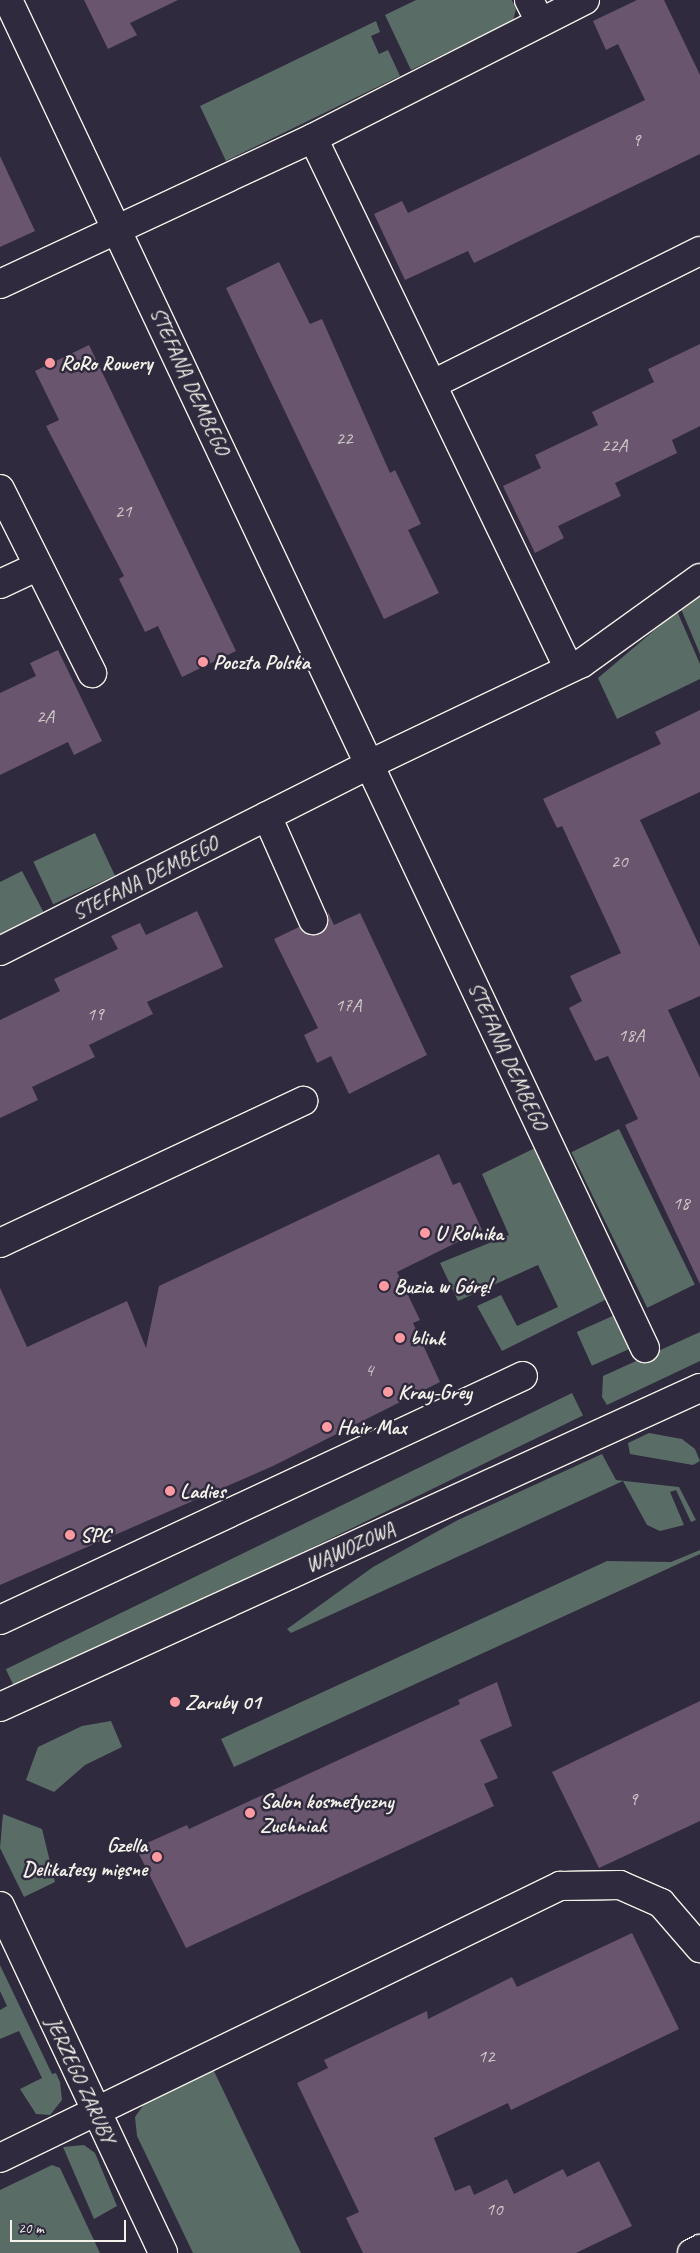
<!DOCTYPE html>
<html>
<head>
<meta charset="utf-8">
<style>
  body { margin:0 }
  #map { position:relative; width:700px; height:2253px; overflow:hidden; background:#2f2a3d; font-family:Caveat,sans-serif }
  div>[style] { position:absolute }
  .green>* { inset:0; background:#596d66; transform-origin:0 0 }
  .building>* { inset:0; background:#69556d }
  .roads { filter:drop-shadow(1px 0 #f4f1e8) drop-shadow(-1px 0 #f4f1e8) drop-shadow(0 1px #f4f1e8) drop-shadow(0 -1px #f4f1e8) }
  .minor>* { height:28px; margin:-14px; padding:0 14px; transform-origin:14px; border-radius:14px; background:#2f2a3d }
  .dots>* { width:14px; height:14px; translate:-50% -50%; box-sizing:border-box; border:2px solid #2f2a3d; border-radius:50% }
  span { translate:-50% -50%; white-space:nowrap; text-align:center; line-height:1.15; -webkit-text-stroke:5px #2f2a3d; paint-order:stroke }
  .number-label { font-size:19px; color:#d1cac9 }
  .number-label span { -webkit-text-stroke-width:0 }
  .poi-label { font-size:21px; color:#f4f1e8; font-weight:700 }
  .left { translate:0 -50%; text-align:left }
  .right { translate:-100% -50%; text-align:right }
  .street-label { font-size:21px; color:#f4f1e8 }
  .scale { position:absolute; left:10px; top:2220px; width:116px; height:22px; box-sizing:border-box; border:2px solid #f4f1e8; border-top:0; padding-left:6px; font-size:15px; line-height:18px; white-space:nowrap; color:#f4f1e8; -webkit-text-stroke:4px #2f2a3d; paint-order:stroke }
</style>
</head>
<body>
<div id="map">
  <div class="green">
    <i style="clip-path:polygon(416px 0,512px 0,516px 9px,513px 21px,411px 70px,385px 15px)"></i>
    <i style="clip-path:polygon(376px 21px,380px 32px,371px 36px,379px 54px,388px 50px,400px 76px,226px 161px,200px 106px)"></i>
    <i style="clip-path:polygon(700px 594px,700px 654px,681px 609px)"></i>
    <i style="clip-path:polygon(677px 611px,700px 664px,700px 679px,617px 719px,598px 678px)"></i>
    <i style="left:95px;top:833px;width:47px;height:68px;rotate:65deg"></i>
    <i style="clip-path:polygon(22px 871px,44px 913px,0 935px,0 882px)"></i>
    <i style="left:619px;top:1129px;width:173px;height:53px;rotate:64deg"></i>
    <i style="clip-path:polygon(537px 1147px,607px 1299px,502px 1351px,477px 1306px,501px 1295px,517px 1326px,558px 1307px,538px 1265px,458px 1301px,440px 1263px,509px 1235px,482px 1174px)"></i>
    <i style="left:617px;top:1314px;width:37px;height:44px;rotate:66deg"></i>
    <i style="clip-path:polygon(700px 1332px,700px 1361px,607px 1405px,602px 1397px,603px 1376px)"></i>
    <i style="left:572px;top:1393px;width:25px;height:630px;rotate:64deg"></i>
    <i style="clip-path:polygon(649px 1433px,682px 1439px,695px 1449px,700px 1461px,693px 1465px,630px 1454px,628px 1443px)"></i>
    <i style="clip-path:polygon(602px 1454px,616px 1480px,679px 1487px,696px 1520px,691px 1522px,676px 1490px,670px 1492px,684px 1525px,660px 1531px,647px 1525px,623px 1481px,291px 1633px,287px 1629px,373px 1567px,458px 1520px)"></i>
    <i style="clip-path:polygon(700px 1550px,700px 1554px,234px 1767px,221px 1739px,607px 1561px,671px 1562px)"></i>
    <i style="clip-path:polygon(111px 1721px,122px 1747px,85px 1765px,54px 1792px,26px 1780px,38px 1747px,82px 1726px)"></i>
    <i style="clip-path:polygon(3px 1814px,42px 1829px,55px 1882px,24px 1897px,0 1848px)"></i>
    <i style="clip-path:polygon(0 1965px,52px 2074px,56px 2073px,60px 2082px,62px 2100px,50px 2115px,36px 2114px,20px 2089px,42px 2078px,19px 2031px,0 2039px,0 2010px,7px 2006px,0 1991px)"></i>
    <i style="clip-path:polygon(212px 2067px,301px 2253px,193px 2253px,137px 2136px,135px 2117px,147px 2100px)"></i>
    <i style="clip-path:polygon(84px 2145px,95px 2153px,117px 2206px,94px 2219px,63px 2147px)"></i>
    <i style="clip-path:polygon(52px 2165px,60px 2168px,100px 2253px,0 2253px,0 2190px)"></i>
  </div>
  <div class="building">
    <i style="clip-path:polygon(84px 0,178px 0,130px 23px,137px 35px,108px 49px)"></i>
    <i style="clip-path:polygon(637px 0,664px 0,700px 75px,700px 154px,474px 263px,468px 251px,405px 280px,374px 214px,402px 201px,408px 213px,645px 100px,618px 44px,606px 50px,593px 21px)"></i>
    <i style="clip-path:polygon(0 156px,35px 231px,0 247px)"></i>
    <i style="clip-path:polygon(279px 262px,310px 324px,322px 319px,390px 473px,395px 470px,421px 524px,408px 530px,439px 593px,384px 619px,226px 288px)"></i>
    <i style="clip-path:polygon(700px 344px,700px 426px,672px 440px,677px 453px,615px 483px,621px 496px,558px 526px,564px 538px,535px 553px,503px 486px,541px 468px,535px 455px,598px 425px,592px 412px,654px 382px,648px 369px)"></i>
    <i style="clip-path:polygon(89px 345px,236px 651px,182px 677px,158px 626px,145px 632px,119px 579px,124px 576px,46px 426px,59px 420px,35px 371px)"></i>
    <i style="clip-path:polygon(58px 650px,102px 741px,74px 755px,68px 742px,0 775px,0 693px,36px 676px,30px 663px)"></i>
    <i style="clip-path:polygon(700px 710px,700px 792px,640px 820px,700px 947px,700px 996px,668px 1010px,700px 1078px,700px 1284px,625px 1125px,638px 1119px,608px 1056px,595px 1061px,569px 1008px,582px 1001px,570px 976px,621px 953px,562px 826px,557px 828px,543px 799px,661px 744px,655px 732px)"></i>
    <i style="clip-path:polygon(197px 911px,223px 967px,147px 1002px,153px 1014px,89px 1045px,95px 1057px,32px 1087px,38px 1100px,0 1118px,0 1020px,60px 991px,54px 979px,118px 949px,111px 936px,140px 923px,146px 935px)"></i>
    <i style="clip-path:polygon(328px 912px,334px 925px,360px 913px,427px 1055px,349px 1094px,331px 1056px,317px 1063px,304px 1035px,318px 1028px,274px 939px,299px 927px,311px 935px,320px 934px,328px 922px)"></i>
    <i style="clip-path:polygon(439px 1154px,453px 1185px,460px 1182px,482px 1230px,397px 1272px,420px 1320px,413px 1323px,440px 1382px,273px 1466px,0 1585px,0 1288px,27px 1347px,127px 1301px,146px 1348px,159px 1286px)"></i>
    <i style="clip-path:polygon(497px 1682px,512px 1726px,480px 1740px,498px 1778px,484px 1784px,494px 1806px,186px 1948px,136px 1848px,187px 1825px,189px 1829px,460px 1704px,458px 1700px)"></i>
    <i style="clip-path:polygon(700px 1701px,700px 1821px,599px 1868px,552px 1772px)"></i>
    <i style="clip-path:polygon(632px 1933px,679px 2029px,511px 2110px,508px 2103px,434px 2138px,455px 2191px,470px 2185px,474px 2195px,507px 2179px,514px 2194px,563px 2169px,567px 2177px,599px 2161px,632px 2226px,576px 2253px,363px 2253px,346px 2218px,359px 2212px,297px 2083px,328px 2068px,324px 2060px,427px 2011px,428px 2019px,512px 1977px,517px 1987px)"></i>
  </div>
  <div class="roads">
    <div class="minor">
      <i style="left:8px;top:0;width:1491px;rotate:64.71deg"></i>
      <i style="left:529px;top:0;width:25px;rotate:63deg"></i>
      <i style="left:313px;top:138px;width:589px;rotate:64.26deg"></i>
      <i style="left:0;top:284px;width:345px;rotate:-25deg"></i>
      <i style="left:313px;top:138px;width:305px;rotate:-26.9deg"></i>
      <i style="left:433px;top:384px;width:298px;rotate:-26.5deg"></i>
      <i style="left:0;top:489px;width:206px;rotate:63.4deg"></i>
      <i style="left:0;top:584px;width:40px;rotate:-25deg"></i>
      <i style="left:267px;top:816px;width:114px;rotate:66.1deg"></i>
      <i style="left:0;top:951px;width:415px;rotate:-26.8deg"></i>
      <i style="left:370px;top:764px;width:235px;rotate:-25.5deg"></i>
      <i style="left:582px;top:663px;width:145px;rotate:-35.8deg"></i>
      <i style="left:0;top:1243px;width:335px;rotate:-25.1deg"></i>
      <i style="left:0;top:1620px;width:577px;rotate:-25.01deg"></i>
      <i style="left:0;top:1707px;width:769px;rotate:-24.5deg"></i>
      <i style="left:0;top:1906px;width:383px;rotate:64.8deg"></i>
      <i style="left:0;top:2158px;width:623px;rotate:-25.91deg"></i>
      <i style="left:560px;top:1886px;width:60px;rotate:-1deg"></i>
      <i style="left:620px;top:1885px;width:45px;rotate:23.7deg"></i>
      <i style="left:661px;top:1903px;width:60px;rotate:49.1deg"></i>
      <i style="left:692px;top:2253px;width:9px;rotate:-27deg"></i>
    </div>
  </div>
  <div class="dots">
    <i style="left:50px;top:363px;background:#ff9aa2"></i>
    <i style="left:203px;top:662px;background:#ff9aa2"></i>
    <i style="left:425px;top:1233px;background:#ff9aa2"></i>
    <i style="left:384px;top:1286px;background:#ff9aa2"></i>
    <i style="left:400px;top:1338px;background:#ff9aa2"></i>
    <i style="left:388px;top:1392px;background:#ff9aa2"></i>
    <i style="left:327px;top:1427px;background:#ff9aa2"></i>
    <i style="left:170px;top:1491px;background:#ff9aa2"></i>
    <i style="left:70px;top:1535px;background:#ff9aa2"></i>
    <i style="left:175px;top:1702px;background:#ff9aa2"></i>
    <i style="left:250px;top:1813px;background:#ff9aa2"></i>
    <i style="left:157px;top:1857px;background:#ff9aa2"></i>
  </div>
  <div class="number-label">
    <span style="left:636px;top:141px">9</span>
    <span style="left:344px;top:439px">22</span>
    <span style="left:614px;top:446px">22A</span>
    <span style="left:123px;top:512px">21</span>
    <span style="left:45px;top:717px">2A</span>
    <span style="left:619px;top:862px">20</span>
    <span style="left:348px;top:1006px">17A</span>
    <span style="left:95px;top:1015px">19</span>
    <span style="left:631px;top:1036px">18A</span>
    <span style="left:681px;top:1204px">18</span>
    <span style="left:369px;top:1371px">4</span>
    <span style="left:633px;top:1800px">9</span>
    <span style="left:486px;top:2057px">12</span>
    <span style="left:494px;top:2210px">10</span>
  </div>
  <div class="poi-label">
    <span class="left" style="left:60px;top:363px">RoRo Rowery</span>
    <span class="left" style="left:213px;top:662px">Poczta Polska</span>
    <span class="left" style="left:435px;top:1233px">U Rolnika</span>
    <span class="left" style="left:394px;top:1286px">Buzia w Górę!</span>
    <span class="left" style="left:410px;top:1338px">blink</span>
    <span class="left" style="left:398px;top:1392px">Kray-Grey</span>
    <span class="left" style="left:337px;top:1427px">Hair Max</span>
    <span class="left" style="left:180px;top:1491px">Ladies</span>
    <span class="left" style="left:80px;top:1535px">SPC</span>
    <span class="left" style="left:185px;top:1702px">Zaruby 01</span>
    <span class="left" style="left:260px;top:1813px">Salon kosmetyczny<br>Zuchniak</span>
    <span class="right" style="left:147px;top:1857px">Gzella<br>Delikatesy mięsne</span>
  </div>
  <div class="street-label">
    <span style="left:190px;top:381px;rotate:65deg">STEFANA DEMBEGO</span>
    <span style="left:145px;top:878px;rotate:-27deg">STEFANA DEMBEGO</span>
    <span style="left:508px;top:1056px;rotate:65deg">STEFANA DEMBEGO</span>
    <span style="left:350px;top:1547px;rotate:-24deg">WĄWOZOWA</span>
    <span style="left:81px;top:2080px;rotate:65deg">JERZEGO ZARUBY</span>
  </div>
  <div class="scale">20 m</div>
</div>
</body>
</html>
